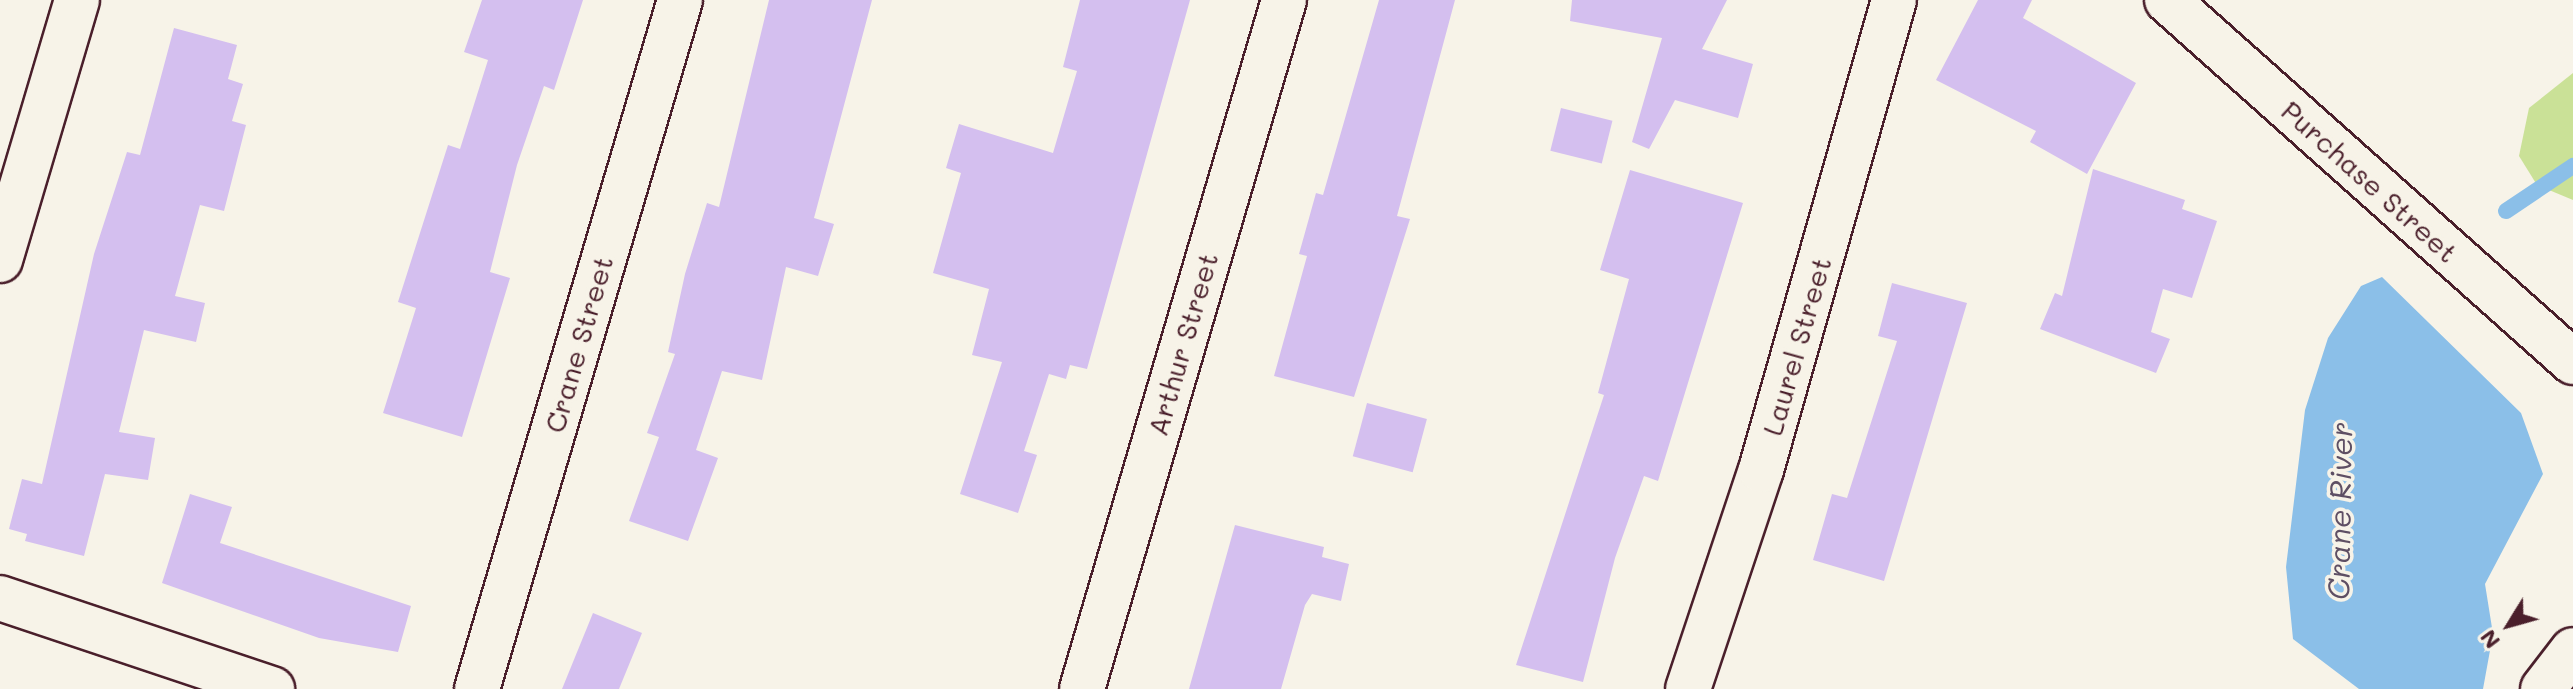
<!DOCTYPE html>
<html>
<head>
<meta charset="utf-8">
<style>
  body { margin:0 }
  #map { position:relative; width:2573px; height:689px; overflow:hidden; background:#f7f3e8; font-family:Mali,sans-serif }
  div>[style] { position:absolute }
  .green>* { inset:0; background:#cae197 }
  .water>* { inset:0; background:#8bbfe8 }
  .stream>* { height:16px; margin:-8px; padding:0 8px; transform-origin:8px; border-radius:8px; background:#8bbfe8 }
  .building>* { inset:0; background:#d4bfef; transform-origin:0 0 }
  .roads { filter:drop-shadow(2px 0 #4a1f2b) drop-shadow(-2px 0 #4a1f2b) drop-shadow(0 2px #4a1f2b) drop-shadow(0 -2px #4a1f2b) }
  .minor>* { height:44px; margin:-22px; padding:0 22px; transform-origin:22px; border-radius:22px; background:#f7f3e8 }
  span { translate:-50% -50%; white-space:nowrap; text-align:center; line-height:1.15; -webkit-text-stroke:7px #f7f3e8; paint-order:stroke }
  .street-label { font-size:28px; color:#4a1f2b }
  .water-label { font-size:30px; color:#5e4f64; font-style:italic }
  .north { position:absolute; left:2469px; top:585px; width:80px; height:80px; -webkit-text-stroke:6px #f7f3e8; paint-order:stroke; rotate:233deg; font-size:22px; font-weight:700; line-height:32px; text-align:center; color:#4a1f2b }
  .north::after { content:''; display:block; margin:auto; width:28px; height:36px; background:#4a1f2b; clip-path:polygon(50% 0,100% 100%,50% 72%,0 100%) }
</style>
</head>
<body>
<div id="map">
  <div class="green">
    <i style="clip-path:polygon(2573px 73px,2573px 200px,2537px 185px,2519px 156px,2529px 108px)"></i>
  </div>
  <div class="water">
    <i style="clip-path:polygon(2382px 277px,2521px 413px,2543px 474px,2485px 584px,2493px 634px,2483px 689px,2359px 689px,2293px 639px,2286px 567px,2305px 410px,2328px 338px,2361px 286px)"></i>
  </div>
  <div class="stream">
    <i style="left:2506px;top:211px;width:81px;rotate:-33.9deg"></i>
  </div>
  <div class="building">
    <i style="clip-path:polygon(482px 0,583px 0,554px 90px,544px 86px,517px 165px,490px 272px,510px 278px,462px 437px,383px 413px,416px 308px,398px 302px,448px 145px,460px 149px,488px 60px,464px 52px)"></i>
    <i style="clip-path:polygon(769px 0,872px 0,814px 218px,834px 224px,818px 276px,786px 267px,762px 380px,722px 371px,696px 450px,718px 458px,688px 541px,629px 521px,659px 437px,647px 433px,675px 354px,668px 352px,685px 274px,707px 203px,719px 207px)"></i>
    <i style="clip-path:polygon(1080px 0,1190px 0,1087px 369px,1070px 365px,1066px 379px,1049px 374px,1024px 451px,1037px 455px,1018px 513px,960px 494px,1002px 362px,972px 355px,989px 289px,933px 273px,961px 173px,946px 168px,959px 124px,1053px 153px,1077px 71px,1063px 67px)"></i>
    <i style="clip-path:polygon(1379px 0,1455px 0,1397px 216px,1410px 219px,1354px 397px,1274px 376px,1307px 256px,1299px 254px,1316px 193px,1323px 195px)"></i>
    <i style="clip-path:polygon(1572px 0,1727px 0,1702px 49px,1753px 64px,1738px 118px,1675px 100px,1649px 149px,1632px 142px,1662px 38px,1570px 21px)"></i>
    <i style="clip-path:polygon(1978px 0,2032px 0,2023px 18px,2136px 83px,2087px 174px,2030px 142px,2036px 131px,1936px 80px)"></i>
    <i style="clip-path:polygon(174px 28px,237px 45px,228px 79px,243px 84px,232px 121px,246px 125px,224px 211px,200px 205px,175px 296px,205px 303px,196px 342px,144px 330px,119px 432px,155px 438px,148px 480px,105px 474px,84px 556px,25px 541px,27px 534px,9px 529px,22px 479px,42px 484px,94px 254px,127px 152px,140px 155px)"></i>
    <i style="left:1561px;top:108px;width:53px;height:44px;rotate:14deg"></i>
    <i style="clip-path:polygon(2093px 169px,2185px 200px,2182px 209px,2217px 221px,2192px 298px,2163px 289px,2151px 332px,2170px 339px,2156px 373px,2040px 329px,2055px 293px,2062px 296px)"></i>
    <i style="clip-path:polygon(1630px 170px,1743px 203px,1658px 481px,1644px 476px,1615px 558px,1583px 682px,1516px 665px,1604px 395px,1598px 393px,1629px 279px,1600px 270px)"></i>
    <i style="clip-path:polygon(1892px 283px,1967px 303px,1884px 581px,1813px 560px,1832px 494px,1847px 498px,1897px 341px,1878px 336px)"></i>
    <i style="left:1367px;top:403px;width:62px;height:55px;rotate:15deg"></i>
    <i style="clip-path:polygon(190px 494px,232px 507px,220px 543px,411px 606px,398px 652px,319px 638px,162px 583px)"></i>
    <i style="clip-path:polygon(1235px 525px,1324px 547px,1322px 557px,1349px 564px,1341px 601px,1312px 594px,1305px 605px,1281px 689px,1189px 689px)"></i>
    <i style="clip-path:polygon(593px 613px,642px 633px,619px 689px,562px 689px)"></i>
  </div>
  <div class="roads">
    <div class="minor">
      <i style="left:2167px;top:0;width:544px;rotate:41.72deg"></i>
      <i style="left:0;top:260px;width:271px;rotate:-73.5deg"></i>
      <i style="left:0;top:598px;width:287px;rotate:18.5deg"></i>
      <i style="left:477px;top:689px;width:718px;rotate:-73.58deg"></i>
      <i style="left:1082px;top:689px;width:718px;rotate:-73.66deg"></i>
      <i style="left:1688px;top:689px;width:231px;rotate:-71.6deg"></i>
      <i style="left:1761px;top:470px;width:488px;rotate:-74.2deg"></i>
      <i style="left:2543px;top:689px;width:49px;rotate:-52.4deg"></i>
    </div>
  </div>
  <div class="street-label">
    <span style="left:2370px;top:181px;rotate:42deg">Purchase Street</span>
    <span style="left:578px;top:344px;rotate:-74deg">Crane Street</span>
    <span style="left:1182px;top:344px;rotate:-74deg">Arthur Street</span>
    <span style="left:1796px;top:346px;rotate:-74deg">Laurel Street</span>
  </div>
  <div class="water-label">
    <span style="left:2339px;top:511px;rotate:-89deg">Crane River</span>
  </div>
  <div class="north">N</div>
</div>
</body>
</html>
